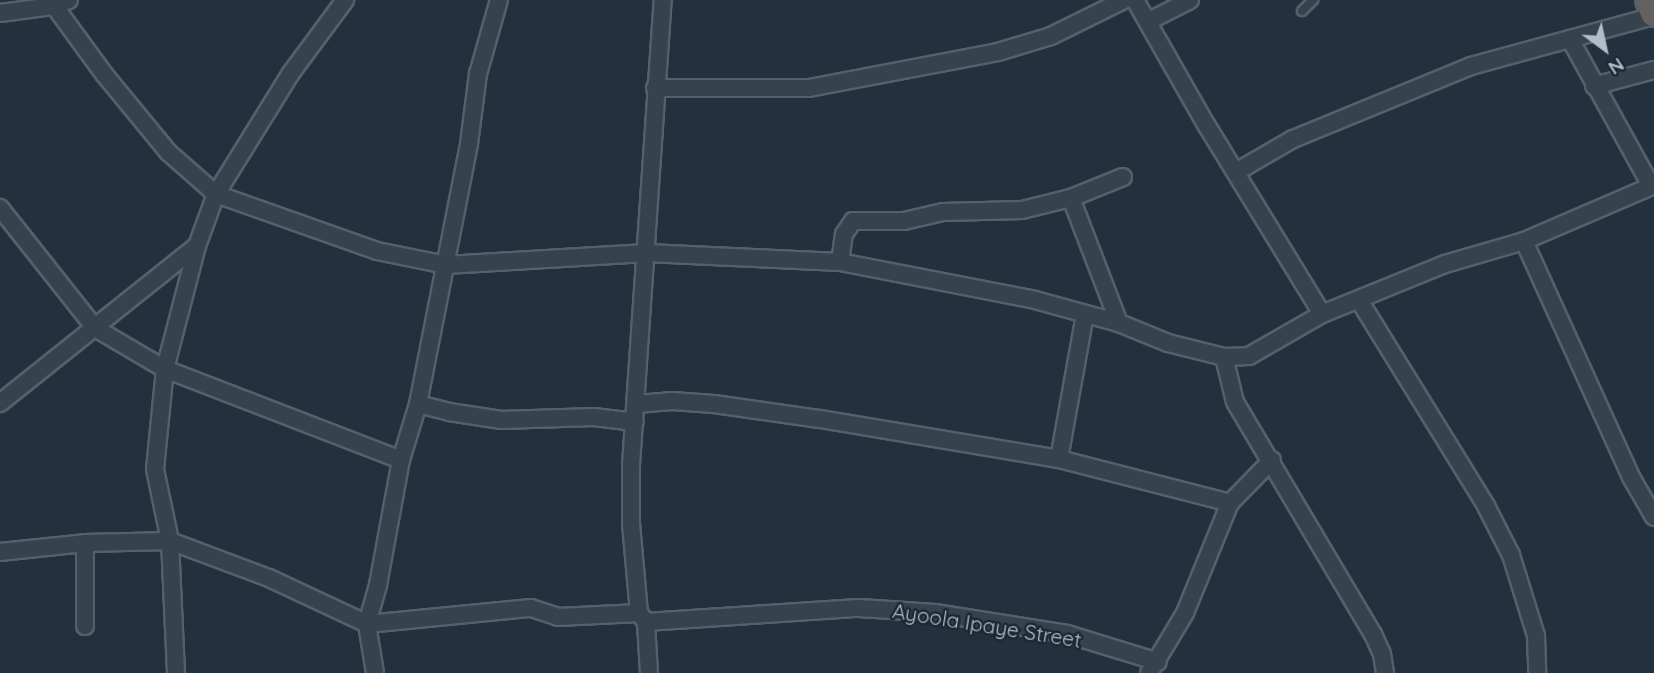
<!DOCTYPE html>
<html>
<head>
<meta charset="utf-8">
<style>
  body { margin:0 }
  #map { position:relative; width:1654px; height:673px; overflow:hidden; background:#22313d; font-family:Quicksand,sans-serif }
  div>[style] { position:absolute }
  .roads { filter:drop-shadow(2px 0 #54616b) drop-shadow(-2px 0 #54616b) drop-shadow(0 2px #54616b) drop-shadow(0 -2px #54616b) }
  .service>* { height:8px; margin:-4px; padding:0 4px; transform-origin:4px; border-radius:4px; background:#36434d }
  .minor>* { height:16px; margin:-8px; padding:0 8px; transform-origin:8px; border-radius:8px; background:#36434d }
  .trunk>* { height:26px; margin:-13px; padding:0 13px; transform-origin:13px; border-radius:13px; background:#646260 }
  span { translate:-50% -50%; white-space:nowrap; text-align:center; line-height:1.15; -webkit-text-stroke:5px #1b2832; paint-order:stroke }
  .street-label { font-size:21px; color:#b2bec8 }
  .north { position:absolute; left:1570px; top:14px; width:70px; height:70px; -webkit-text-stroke:5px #1b2832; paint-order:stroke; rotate:147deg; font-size:19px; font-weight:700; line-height:28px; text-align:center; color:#b2bec8 }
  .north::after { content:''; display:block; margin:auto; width:24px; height:32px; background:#b2bec8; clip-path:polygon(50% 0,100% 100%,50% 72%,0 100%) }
</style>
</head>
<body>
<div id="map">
  <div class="roads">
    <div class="service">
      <i style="left:1302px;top:11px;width:16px;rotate:-45deg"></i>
    </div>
    <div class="minor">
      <i style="left:50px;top:0;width:92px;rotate:53.9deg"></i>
      <i style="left:104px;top:74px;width:101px;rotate:50.6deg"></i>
      <i style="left:168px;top:152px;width:64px;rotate:41.2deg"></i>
      <i style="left:216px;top:194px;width:171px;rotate:19.5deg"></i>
      <i style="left:377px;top:251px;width:70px;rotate:11.5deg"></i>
      <i style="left:446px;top:265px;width:201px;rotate:-3.4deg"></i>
      <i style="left:647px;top:253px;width:193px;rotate:2.7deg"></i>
      <i style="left:840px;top:262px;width:199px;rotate:11deg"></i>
      <i style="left:1035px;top:300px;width:87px;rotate:15.3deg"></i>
      <i style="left:1119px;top:323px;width:53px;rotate:22.2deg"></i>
      <i style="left:1168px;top:343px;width:58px;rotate:14deg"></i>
      <i style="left:1224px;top:357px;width:46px;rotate:76.3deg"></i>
      <i style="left:1235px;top:402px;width:270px;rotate:59.3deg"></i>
      <i style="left:1373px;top:634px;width:22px;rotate:66deg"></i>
      <i style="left:1382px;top:654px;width:19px;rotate:81deg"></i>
      <i style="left:1135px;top:0;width:145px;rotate:60.3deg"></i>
      <i style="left:1207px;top:126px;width:220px;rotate:58.5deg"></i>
      <i style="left:0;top:13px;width:53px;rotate:-7.5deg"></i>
      <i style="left:53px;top:6px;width:17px;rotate:-21deg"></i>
      <i style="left:1149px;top:21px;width:46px;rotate:-27.1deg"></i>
      <i style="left:1570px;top:39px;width:168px;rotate:61.1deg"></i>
      <i style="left:1594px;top:86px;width:62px;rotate:-14.9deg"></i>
      <i style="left:655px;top:88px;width:154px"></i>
      <i style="left:809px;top:88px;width:192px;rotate:-10.8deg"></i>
      <i style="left:998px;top:52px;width:55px;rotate:-16.8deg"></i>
      <i style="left:1051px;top:36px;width:81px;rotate:-26.3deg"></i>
      <i style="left:1236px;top:172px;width:66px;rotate:-30.1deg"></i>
      <i style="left:1293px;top:139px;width:192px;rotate:-22.3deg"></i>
      <i style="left:1471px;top:66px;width:190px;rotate:-15.3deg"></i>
      <i style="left:1071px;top:198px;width:134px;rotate:69deg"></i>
      <i style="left:0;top:208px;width:153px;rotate:51.6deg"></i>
      <i style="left:95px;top:328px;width:81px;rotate:30.4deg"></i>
      <i style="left:165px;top:369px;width:253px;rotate:21.1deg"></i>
      <i style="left:1524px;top:241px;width:259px;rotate:65.6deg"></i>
      <i style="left:1631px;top:477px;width:46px;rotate:60.1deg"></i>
      <i style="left:840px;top:262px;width:28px;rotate:-82deg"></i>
      <i style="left:844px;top:234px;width:16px;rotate:-55deg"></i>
      <i style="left:853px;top:221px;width:51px"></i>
      <i style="left:904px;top:221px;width:40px;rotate:-13deg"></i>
      <i style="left:943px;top:212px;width:79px;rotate:-1.5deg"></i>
      <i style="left:1022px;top:210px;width:50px;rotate:-13.8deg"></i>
      <i style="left:1071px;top:198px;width:56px;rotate:-22deg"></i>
      <i style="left:1359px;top:300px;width:242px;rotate:58.3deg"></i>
      <i style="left:1486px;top:506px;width:55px;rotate:63deg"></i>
      <i style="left:1511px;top:555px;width:85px;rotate:72.8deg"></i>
      <i style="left:1536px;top:636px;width:37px;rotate:88deg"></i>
      <i style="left:1224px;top:357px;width:25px;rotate:-2deg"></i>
      <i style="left:1249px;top:356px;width:84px;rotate:-29.9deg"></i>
      <i style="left:1322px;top:314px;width:133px;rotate:-22.1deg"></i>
      <i style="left:1445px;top:264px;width:82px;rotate:-16.2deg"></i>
      <i style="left:1524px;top:241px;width:142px;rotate:-23.3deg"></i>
      <i style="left:0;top:403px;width:252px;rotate:-38.6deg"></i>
      <i style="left:418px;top:404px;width:32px;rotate:14deg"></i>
      <i style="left:449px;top:412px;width:53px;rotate:8.7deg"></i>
      <i style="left:501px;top:420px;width:93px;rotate:-1.8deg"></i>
      <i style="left:594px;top:417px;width:41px;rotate:7deg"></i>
      <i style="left:637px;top:404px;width:35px;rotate:-5deg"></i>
      <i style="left:672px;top:401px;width:42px;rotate:4.1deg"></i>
      <i style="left:714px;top:404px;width:107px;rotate:8.1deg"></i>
      <i style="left:820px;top:419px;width:242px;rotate:9.5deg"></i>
      <i style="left:1059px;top:459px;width:177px;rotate:14.4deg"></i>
      <i style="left:1059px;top:459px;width:147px;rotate:-79.8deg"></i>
      <i style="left:85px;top:543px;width:83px;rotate:90deg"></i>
      <i style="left:0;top:552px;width:85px;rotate:-6deg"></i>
      <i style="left:85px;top:543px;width:85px;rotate:-1.3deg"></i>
      <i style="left:170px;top:541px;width:106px;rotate:20.5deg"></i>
      <i style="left:269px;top:578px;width:108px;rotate:25.1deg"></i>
      <i style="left:367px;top:624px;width:165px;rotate:-5.6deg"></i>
      <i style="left:531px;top:608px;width:28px;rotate:18deg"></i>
      <i style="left:558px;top:617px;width:81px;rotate:-2.8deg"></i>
      <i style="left:646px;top:622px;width:213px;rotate:-3.8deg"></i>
      <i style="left:859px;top:608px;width:76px;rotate:3.8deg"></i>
      <i style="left:935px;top:613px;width:134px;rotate:9deg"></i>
      <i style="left:1067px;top:634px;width:95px;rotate:17.1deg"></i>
      <i style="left:176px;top:673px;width:132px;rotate:-92.6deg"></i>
      <i style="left:170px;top:541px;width:74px;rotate:-101.8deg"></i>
      <i style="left:155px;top:469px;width:100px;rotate:-84.3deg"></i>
      <i style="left:165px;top:369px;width:127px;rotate:-75.4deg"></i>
      <i style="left:197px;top:246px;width:55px;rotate:-69.9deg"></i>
      <i style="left:216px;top:194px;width:142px;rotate:-58.2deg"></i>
      <i style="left:291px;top:73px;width:91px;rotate:-53.5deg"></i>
      <i style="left:375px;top:673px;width:50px;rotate:-99.3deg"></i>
      <i style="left:367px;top:624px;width:41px;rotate:-74.2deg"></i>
      <i style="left:378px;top:585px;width:127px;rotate:-79.6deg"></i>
      <i style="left:401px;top:460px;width:59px;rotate:-73.1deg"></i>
      <i style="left:418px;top:404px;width:265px;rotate:-78.9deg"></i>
      <i style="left:469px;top:144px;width:71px;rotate:-82.7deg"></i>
      <i style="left:478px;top:74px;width:77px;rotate:-74.2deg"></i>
      <i style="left:649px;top:673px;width:51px;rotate:-93.4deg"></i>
      <i style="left:646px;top:622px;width:11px;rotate:-128deg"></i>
      <i style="left:639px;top:613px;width:90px;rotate:-95.1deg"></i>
      <i style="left:631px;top:523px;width:58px;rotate:-90deg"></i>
      <i style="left:631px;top:465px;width:466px;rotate:-86.1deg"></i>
      <i style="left:1149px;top:673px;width:70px;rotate:-59deg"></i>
      <i style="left:1185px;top:613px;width:119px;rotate:-67.8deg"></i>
      <i style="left:1230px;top:503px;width:60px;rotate:-45.7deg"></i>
    </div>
    <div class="trunk">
      <i style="left:1649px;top:0;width:14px;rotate:69deg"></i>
    </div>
  </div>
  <div class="street-label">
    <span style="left:987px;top:625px;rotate:9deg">Ayoola Ipaye Street</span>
  </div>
  <div class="north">N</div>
</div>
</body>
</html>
